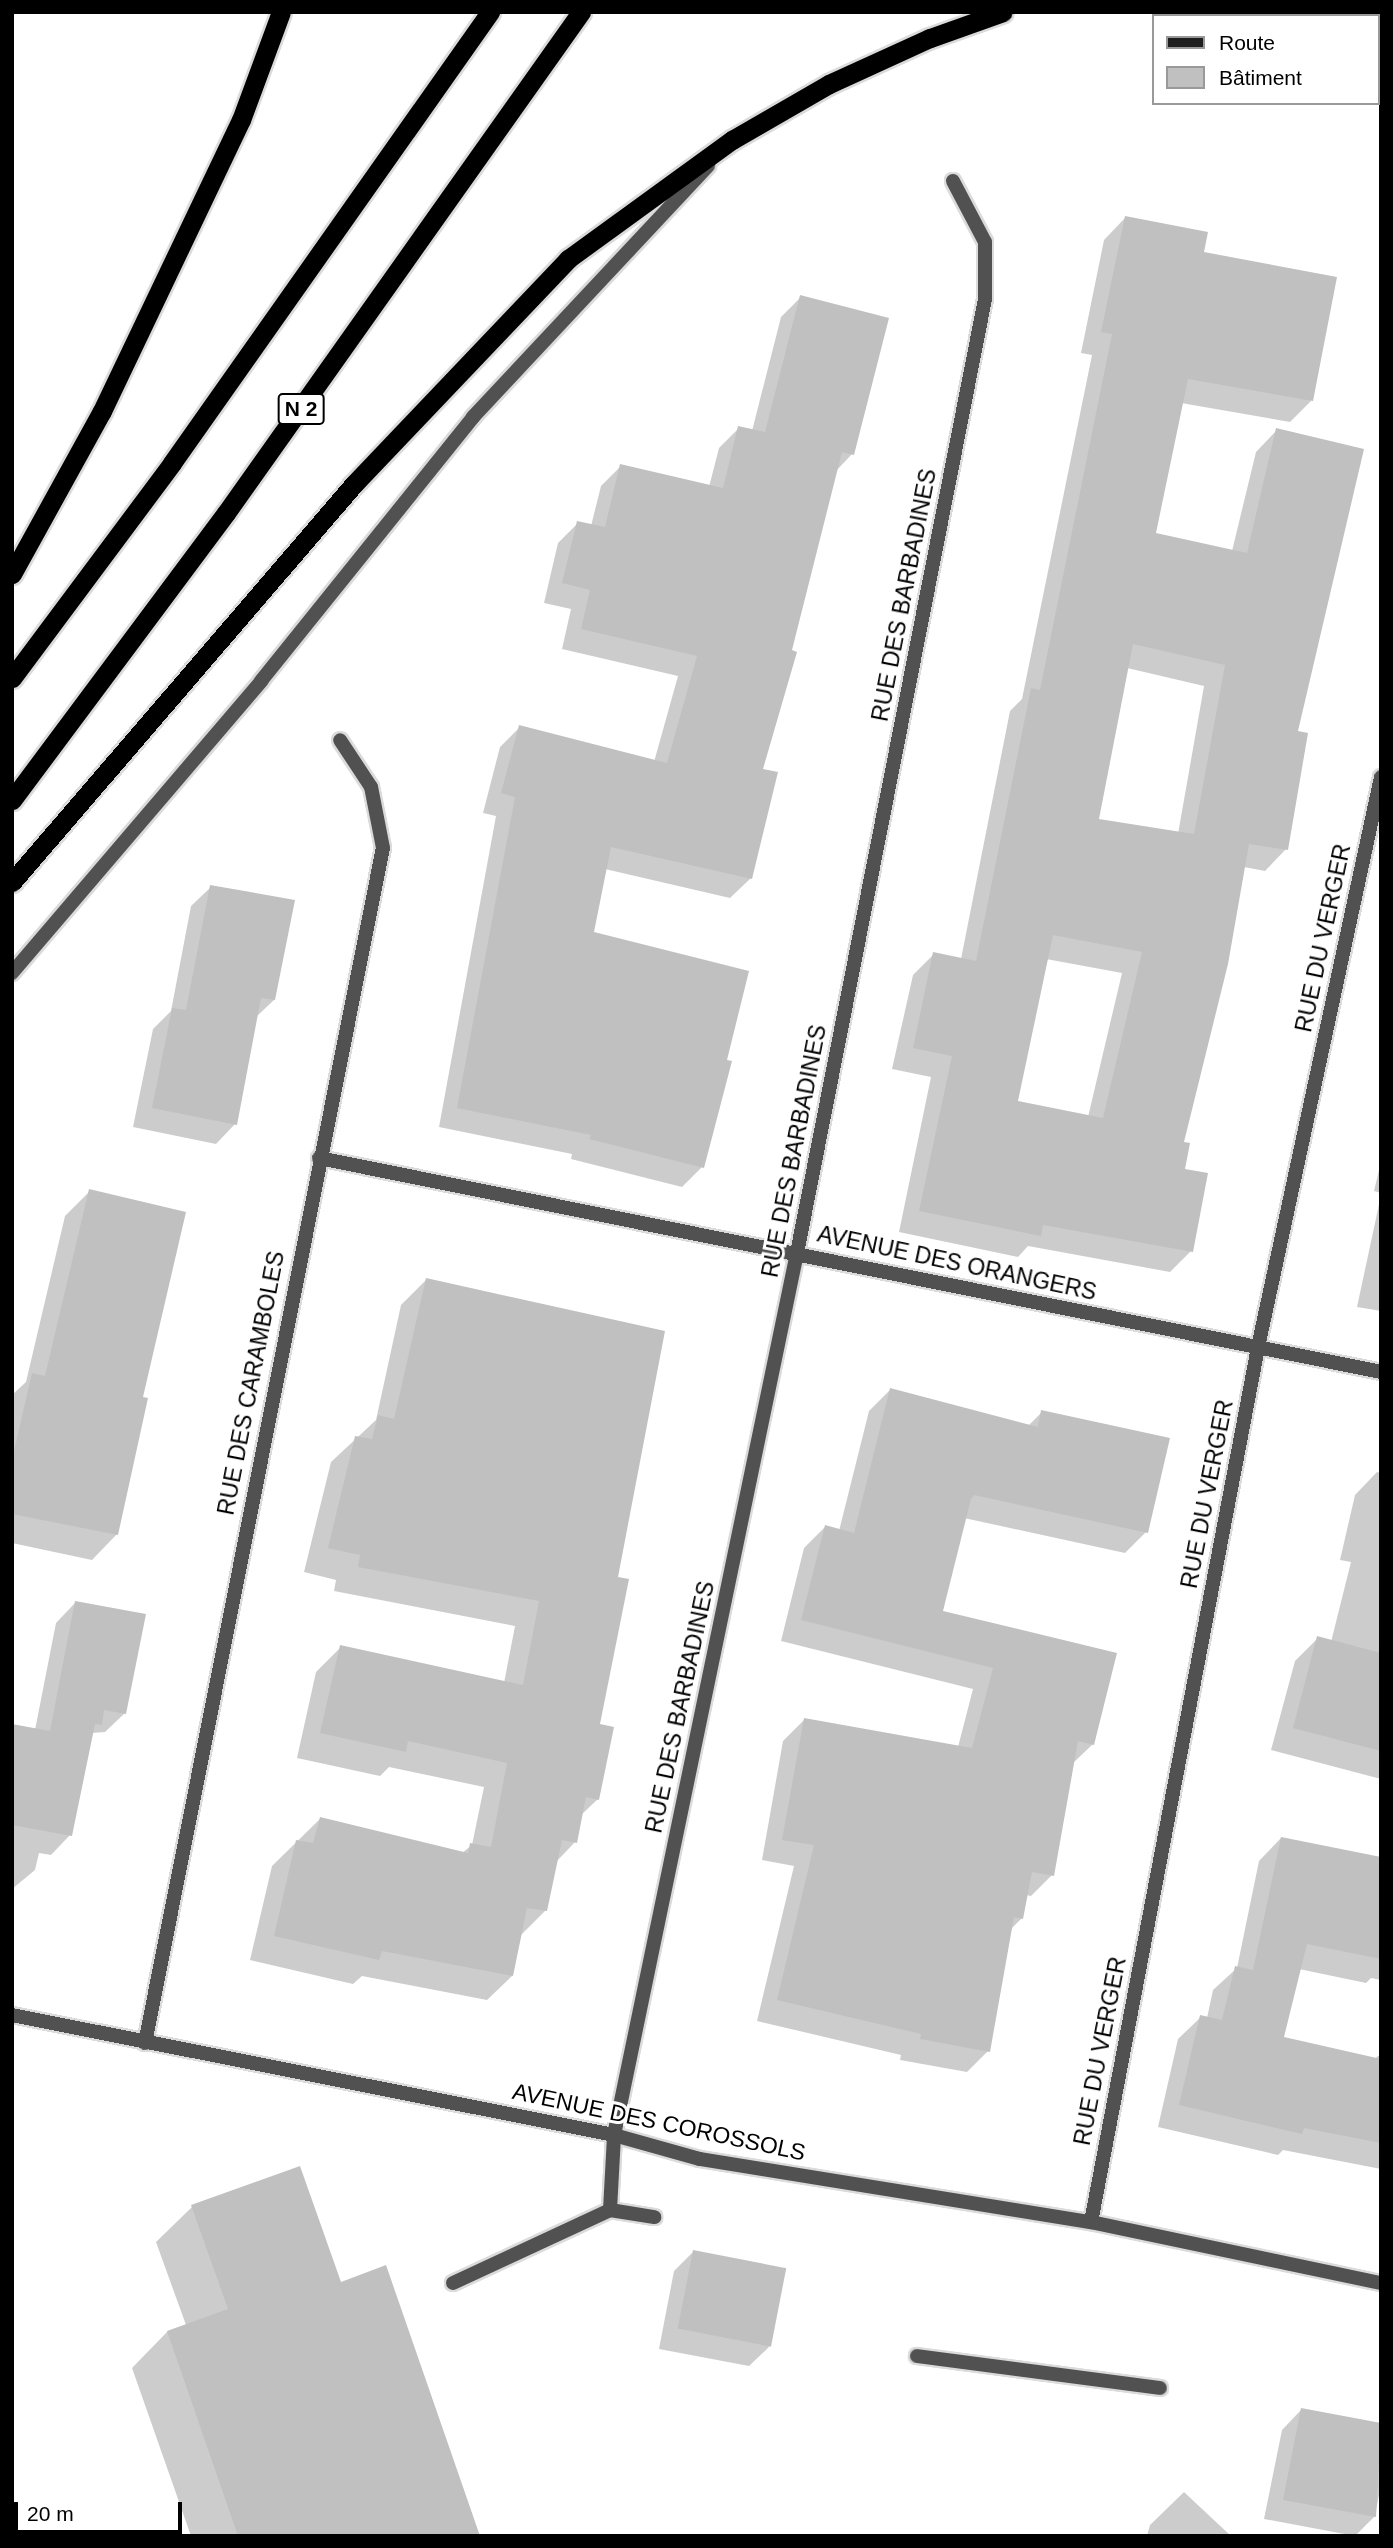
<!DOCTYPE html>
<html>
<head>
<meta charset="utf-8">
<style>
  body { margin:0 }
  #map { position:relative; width:1393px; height:2548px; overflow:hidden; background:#fff; font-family:Arial,sans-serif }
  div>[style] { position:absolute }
  .shadow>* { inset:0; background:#0003 }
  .building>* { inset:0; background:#c0c0c0; transform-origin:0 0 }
  .roads { filter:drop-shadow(2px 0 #dbdbdb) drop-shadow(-2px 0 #dbdbdb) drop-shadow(0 2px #dbdbdb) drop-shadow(0 -2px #dbdbdb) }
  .service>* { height:14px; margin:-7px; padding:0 7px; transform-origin:7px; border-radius:7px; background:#515151 }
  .minor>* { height:14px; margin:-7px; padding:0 7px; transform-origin:7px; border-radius:7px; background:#515151 }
  .secondary>* { height:14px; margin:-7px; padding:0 7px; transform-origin:7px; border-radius:7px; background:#1e1e1e }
  .trunk>* { height:19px; margin:-9.5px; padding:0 9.5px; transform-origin:9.5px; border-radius:9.5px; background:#000 }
  span { translate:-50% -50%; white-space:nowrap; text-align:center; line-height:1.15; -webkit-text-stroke:6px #fff; paint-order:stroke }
  .shield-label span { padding:2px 5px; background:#fff; border:2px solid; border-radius:5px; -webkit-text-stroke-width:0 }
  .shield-label { font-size:21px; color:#000; font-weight:700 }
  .street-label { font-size:23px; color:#000 }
  .frame { position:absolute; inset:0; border:14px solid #000; pointer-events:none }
  .legend { position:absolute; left:1152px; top:14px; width:228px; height:91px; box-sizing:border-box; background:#fff; border:2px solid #999; margin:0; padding:9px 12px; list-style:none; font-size:21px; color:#000 }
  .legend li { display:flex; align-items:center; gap:14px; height:35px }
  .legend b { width:35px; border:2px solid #999 }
  .scale { position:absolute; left:14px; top:2502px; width:168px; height:32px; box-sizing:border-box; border:4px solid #000; border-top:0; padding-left:9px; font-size:21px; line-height:24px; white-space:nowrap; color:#000; -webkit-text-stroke:5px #fff; paint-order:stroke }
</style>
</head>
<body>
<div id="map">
  <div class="shadow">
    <i style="clip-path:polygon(evenodd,1125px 218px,1202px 254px,1311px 401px,1290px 422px,1181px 403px,1154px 535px,1232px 551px,1256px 452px,1277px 430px,1296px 733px,1286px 849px,1265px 871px,1244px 867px,1182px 1144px,1191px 1251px,1170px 1272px,1028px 1246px,1018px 1257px,899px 1232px,931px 1077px,892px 1069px,913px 975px,934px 954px,961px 959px,1010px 711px,1022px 699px,1092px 355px,1081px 353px,1104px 240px,1125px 218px,1127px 668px,1204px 686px,1178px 834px,1097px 820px,1127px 668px,1125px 218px,1046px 959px,1122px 973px,1088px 1117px,1016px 1102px,1046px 959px)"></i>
    <i style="clip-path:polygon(801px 297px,852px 454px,836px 471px,761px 770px,776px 774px,750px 879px,730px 898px,605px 869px,592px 934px,702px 1167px,682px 1187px,571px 1159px,572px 1154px,439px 1127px,496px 816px,483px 813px,500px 747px,520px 727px,654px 762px,678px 676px,562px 649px,571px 609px,544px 603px,558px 543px,578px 523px,591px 526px,601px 486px,621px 466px,709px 487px,719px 448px,739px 428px,752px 431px,781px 317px)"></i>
    <i style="clip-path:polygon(211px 887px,274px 1000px,256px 1017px,235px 1124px,216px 1144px,133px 1127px,153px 1029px,171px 1011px,191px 906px)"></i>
    <i style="clip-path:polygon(1381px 1162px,1381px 1193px,1374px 1191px)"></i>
    <i style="clip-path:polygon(90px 1191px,117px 1534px,92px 1560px,12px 1543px,12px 1395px,26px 1382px,65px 1216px)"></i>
    <i style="clip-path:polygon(1381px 1195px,1381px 1311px,1357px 1307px)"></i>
    <i style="clip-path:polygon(426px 1280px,616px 1578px,598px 1725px,598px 1799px,580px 1816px,575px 1842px,556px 1862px,546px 1910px,521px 1935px,512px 1976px,487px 2000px,362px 1976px,353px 1984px,250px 1960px,272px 1866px,320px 1819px,462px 1853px,472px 1845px,484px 1787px,389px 1767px,380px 1776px,297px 1758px,316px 1672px,341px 1647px,504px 1683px,515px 1626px,334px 1591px,336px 1580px,304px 1572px,331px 1462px,376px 1420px,401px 1305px)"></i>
    <i style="clip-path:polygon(890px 1390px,1028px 1426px,1042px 1412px,1146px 1532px,1125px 1553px,964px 1518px,941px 1612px,1093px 1744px,1072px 1764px,1052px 1875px,1031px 1896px,1026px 1895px,1022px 1918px,1010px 1930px,988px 2051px,967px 2072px,900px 2060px,901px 2055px,757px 2021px,794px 1866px,762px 1860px,783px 1741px,804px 1720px,958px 1747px,973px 1689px,781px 1641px,804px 1548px,825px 1527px,839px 1531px,869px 1411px)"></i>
    <i style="clip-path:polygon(1377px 1472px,1381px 1473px,1381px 1779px,1271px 1750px,1295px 1661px,1318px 1638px,1331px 1642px,1351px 1562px,1340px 1560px,1355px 1495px)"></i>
    <i style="clip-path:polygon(75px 1603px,125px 1713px,105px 1732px,92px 1733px,70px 1835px,51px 1855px,39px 1853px,35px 1870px,12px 1889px,12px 1726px,35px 1730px,56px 1623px)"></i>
    <i style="clip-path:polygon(1281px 1838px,1381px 1859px,1381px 1980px,1371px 1978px,1366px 1983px,1299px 1969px,1282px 2038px,1374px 2059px,1381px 2054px,1381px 2169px,1283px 2150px,1278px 2155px,1158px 2127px,1178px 2039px,1201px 2017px,1207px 2018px,1213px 1990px,1237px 1968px,1259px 1861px)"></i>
    <i style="clip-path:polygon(192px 2207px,340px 2284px,479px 2536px,191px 2536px,132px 2368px,167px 2332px,186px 2325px,156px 2242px)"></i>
    <i style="clip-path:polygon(694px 2251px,769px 2347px,749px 2366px,659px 2349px,674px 2271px)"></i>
    <i style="clip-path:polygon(1301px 2410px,1381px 2425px,1381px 2484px,1375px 2516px,1355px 2536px,1264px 2519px,1282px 2430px)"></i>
    <i style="clip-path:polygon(1184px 2492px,1231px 2536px,1147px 2536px,1150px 2525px)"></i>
  </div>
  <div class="building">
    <i style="clip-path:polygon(evenodd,1125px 216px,1208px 232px,1204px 252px,1337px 277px,1313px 401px,1188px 379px,1156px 533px,1247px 553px,1276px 428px,1364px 449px,1298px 731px,1308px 733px,1288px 850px,1249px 844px,1228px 964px,1184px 1142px,1190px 1143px,1185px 1169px,1208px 1173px,1193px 1252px,1043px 1225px,1041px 1236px,919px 1211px,952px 1056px,913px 1048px,933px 952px,976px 961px,1031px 688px,1040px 690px,1112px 334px,1101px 332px,1125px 216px,1133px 644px,1225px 665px,1194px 834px,1099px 819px,1133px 644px,1125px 216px,1053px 935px,1142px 952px,1103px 1118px,1018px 1101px,1053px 935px)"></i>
    <i style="clip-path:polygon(800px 295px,889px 318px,854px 455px,842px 452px,792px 650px,797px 652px,763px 769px,778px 772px,752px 879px,611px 847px,594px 932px,749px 971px,727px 1060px,732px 1061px,704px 1168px,589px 1139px,591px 1135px,457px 1108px,515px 797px,501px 793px,519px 725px,667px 763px,697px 656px,581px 629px,590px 590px,562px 583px,577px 521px,605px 527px,620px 464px,723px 488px,738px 426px,765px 432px)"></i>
    <i style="clip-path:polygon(210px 885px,295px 900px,275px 1000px,261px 998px,237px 1125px,152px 1108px,172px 1008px,186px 1010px)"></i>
    <i style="clip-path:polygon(89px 1189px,186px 1212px,143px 1397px,148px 1398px,118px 1535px,12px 1514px,12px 1460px,32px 1373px,45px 1376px)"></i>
    <i style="clip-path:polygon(426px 1278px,665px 1331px,618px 1577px,629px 1579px,600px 1724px,614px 1727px,599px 1800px,586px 1797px,577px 1843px,562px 1840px,547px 1911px,527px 1908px,513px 1976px,382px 1951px,379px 1960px,274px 1936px,296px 1840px,313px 1843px,320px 1817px,468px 1853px,470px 1843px,491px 1847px,507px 1763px,408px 1741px,406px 1752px,320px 1733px,340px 1645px,523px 1685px,539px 1601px,358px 1567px,360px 1555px,328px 1548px,355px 1436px,372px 1439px,378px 1415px,394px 1419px)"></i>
    <i style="clip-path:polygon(890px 1388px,1038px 1427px,1041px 1410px,1170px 1438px,1148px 1533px,974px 1495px,971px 1499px,943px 1611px,1117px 1653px,1094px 1745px,1078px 1741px,1054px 1876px,1032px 1872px,1023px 1919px,1014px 1917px,990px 2052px,920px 2039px,921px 2034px,777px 2000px,814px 1845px,782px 1840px,804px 1718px,972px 1748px,993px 1668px,801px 1620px,825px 1525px,854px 1533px)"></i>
    <i style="clip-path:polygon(75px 1601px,146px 1614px,126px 1714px,104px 1710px,102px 1725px,95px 1724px,72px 1836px,12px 1825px,12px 1724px,50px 1731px)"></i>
    <i style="clip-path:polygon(1317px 1636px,1381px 1653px,1381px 1751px,1293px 1728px)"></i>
    <i style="clip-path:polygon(1281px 1837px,1381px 1857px,1381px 1959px,1307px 1944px,1284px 2037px,1381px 2059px,1381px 2143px,1304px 2128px,1302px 2134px,1179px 2105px,1200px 2015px,1222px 2020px,1235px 1966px,1253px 1970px)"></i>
    <i style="clip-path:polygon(300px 2166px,341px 2282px,386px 2265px,480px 2536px,238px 2536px,167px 2331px,228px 2309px,191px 2205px)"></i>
    <i style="left:693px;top:2250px;width:95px;height:80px;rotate:11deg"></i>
    <i style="clip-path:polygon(1301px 2408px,1381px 2423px,1376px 2517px,1283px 2500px)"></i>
  </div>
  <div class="roads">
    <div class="service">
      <i style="left:610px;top:2210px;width:75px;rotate:-86.9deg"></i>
      <i style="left:453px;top:2283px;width:173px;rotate:-24.9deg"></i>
      <i style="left:610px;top:2210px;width:45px;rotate:9deg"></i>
      <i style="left:917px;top:2356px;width:245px;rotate:7.5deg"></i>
    </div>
    <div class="minor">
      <i style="left:12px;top:973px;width:384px;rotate:-49.5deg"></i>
      <i style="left:261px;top:681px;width:339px;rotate:-51.2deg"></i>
      <i style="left:473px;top:417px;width:344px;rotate:-46.9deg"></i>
      <i style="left:319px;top:1158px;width:1083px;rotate:11.39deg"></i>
      <i style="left:12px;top:2015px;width:614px;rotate:11.27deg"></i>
      <i style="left:614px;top:2135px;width:89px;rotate:15.6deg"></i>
      <i style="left:700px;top:2159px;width:396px;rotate:9.2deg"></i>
      <i style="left:1091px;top:2222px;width:296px;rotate:11.9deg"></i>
      <i style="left:145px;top:2043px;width:1218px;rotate:-78.74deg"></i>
      <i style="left:383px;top:848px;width:62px;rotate:-101.1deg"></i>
      <i style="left:371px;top:787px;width:56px;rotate:-123.4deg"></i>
      <i style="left:614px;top:2135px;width:901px;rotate:-78.28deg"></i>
      <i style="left:797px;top:1253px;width:972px;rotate:-78.85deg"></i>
      <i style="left:985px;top:299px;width:57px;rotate:-90deg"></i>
      <i style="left:985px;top:242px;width:69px;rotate:-117.7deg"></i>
      <i style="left:1091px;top:2222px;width:891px;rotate:-79.19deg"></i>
      <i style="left:1258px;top:1347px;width:583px;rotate:-77.82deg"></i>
    </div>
    <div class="secondary">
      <i style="left:1332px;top:12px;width:8px;rotate:30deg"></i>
      <i style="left:1377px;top:49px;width:5px;rotate:37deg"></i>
    </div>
    <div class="trunk">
      <i style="left:12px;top:574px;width:186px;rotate:-61.1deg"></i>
      <i style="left:102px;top:411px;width:322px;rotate:-64.5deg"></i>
      <i style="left:241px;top:120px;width:115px;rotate:-69.7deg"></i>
      <i style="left:12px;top:678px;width:268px;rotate:-53.3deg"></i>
      <i style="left:172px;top:463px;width:552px;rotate:-54.81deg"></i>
      <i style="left:12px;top:800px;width:358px;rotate:-53.3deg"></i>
      <i style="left:226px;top:513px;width:614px;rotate:-54.68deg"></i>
      <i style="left:12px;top:882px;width:525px;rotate:-49.33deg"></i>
      <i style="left:354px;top:484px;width:311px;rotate:-46.4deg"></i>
      <i style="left:568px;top:259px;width:203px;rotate:-36deg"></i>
      <i style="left:732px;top:140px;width:112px;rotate:-30deg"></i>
      <i style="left:829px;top:84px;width:111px;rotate:-24.5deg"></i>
      <i style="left:930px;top:38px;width:77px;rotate:-19.6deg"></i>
    </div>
  </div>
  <div class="shield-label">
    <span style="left:301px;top:409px">N 2</span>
  </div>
  <div class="street-label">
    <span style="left:904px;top:595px;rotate:-79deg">RUE DES BARBADINES</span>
    <span style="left:1323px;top:938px;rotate:-78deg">RUE DU VERGER</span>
    <span style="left:794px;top:1151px;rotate:-79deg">RUE DES BARBADINES</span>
    <span style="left:957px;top:1263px;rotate:12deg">AVENUE DES ORANGERS</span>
    <span style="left:251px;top:1383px;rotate:-79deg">RUE DES CARAMBOLES</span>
    <span style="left:1207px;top:1494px;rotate:-79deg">RUE DU VERGER</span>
    <span style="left:680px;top:1707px;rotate:-78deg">RUE DES BARBADINES</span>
    <span style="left:1100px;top:2051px;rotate:-79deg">RUE DU VERGER</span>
    <span style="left:659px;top:2122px;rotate:12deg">AVENUE DES COROSSOLS</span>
  </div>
  <div class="frame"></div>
  <ul class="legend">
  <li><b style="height:9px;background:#1e1e1e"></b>Route</li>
  <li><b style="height:19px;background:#c0c0c0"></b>Bâtiment</li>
  </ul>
  <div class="scale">20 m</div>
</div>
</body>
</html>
